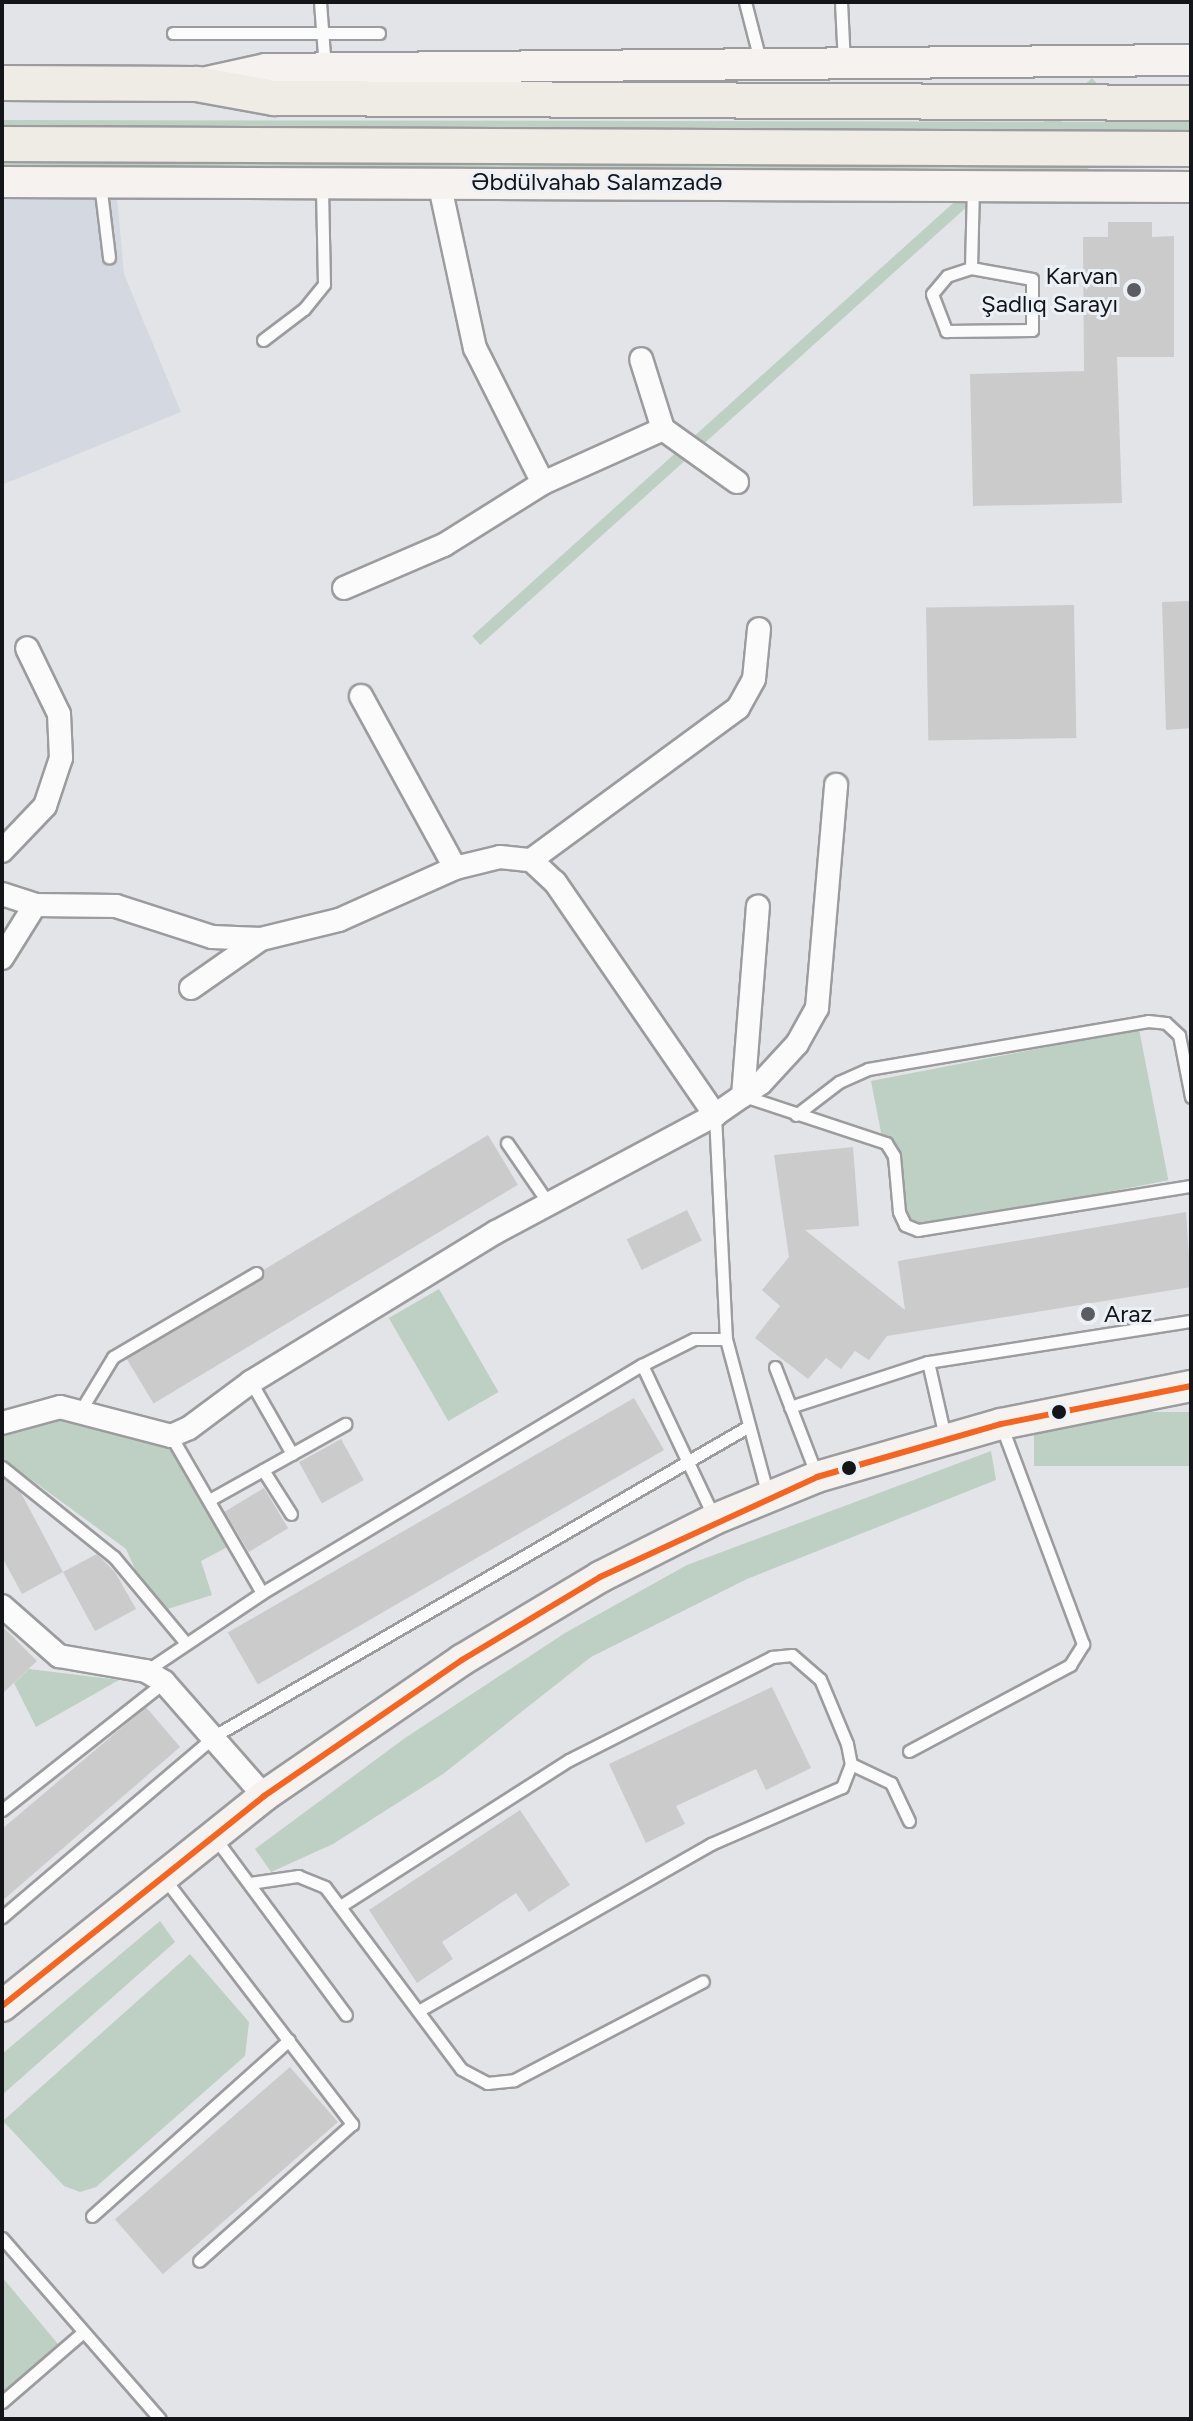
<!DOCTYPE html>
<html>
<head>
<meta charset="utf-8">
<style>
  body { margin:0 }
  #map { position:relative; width:1193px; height:2421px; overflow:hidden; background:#e2e4e7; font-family:Figtree,sans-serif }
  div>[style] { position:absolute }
  .built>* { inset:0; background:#d4d8e1 }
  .green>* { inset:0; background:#bdd0c3; transform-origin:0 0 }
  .building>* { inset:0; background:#cbcbcc; transform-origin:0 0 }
  .roads { filter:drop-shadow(2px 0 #9c9c9f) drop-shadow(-2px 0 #9c9c9f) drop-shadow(0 2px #9c9c9f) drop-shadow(0 -2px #9c9c9f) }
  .lane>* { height:11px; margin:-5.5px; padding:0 5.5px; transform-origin:5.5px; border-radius:5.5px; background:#fbfbfb }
  .street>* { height:22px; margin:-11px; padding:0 11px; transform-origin:11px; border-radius:11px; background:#fbfbfb }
  .secondary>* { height:30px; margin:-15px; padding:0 15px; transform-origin:15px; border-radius:15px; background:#f5f2f0 }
  .primary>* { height:34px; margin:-17px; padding:0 17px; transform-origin:17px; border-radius:17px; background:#efebe5 }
  .bus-1>* { height:6px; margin:-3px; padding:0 3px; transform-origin:3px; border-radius:3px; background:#f26522 }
  .dots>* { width:22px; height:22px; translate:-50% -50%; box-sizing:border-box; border:4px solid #ecf0f7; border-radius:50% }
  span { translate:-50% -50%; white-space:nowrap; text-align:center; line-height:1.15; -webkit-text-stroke:6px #ecf0f7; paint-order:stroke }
  .street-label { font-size:24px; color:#141518 }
  .poi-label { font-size:24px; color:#141518 }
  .right { translate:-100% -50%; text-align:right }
  .left { translate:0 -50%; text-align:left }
  .frame { position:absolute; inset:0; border:4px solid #141518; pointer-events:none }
</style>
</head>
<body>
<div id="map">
  <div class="built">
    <i style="clip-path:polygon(117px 197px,124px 274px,181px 412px,4px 484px,2px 198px)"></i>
  </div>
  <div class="green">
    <i style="left:1092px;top:78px;width:12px;height:834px;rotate:48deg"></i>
    <i style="clip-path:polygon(2px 120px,1191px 122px,1191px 131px,2px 127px)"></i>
    <i style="clip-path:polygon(2px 163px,1089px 167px,1087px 172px,2px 170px)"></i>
    <i style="left:1139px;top:1029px;width:154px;height:273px;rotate:79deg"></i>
    <i style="left:439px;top:1289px;width:119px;height:58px;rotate:60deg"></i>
    <i style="clip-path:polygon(70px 1401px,187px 1448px,233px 1544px,201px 1561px,212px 1595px,155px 1613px,126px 1549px,2px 1458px,2px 1423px)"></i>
    <i style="left:1191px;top:1412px;width:54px;height:157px;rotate:90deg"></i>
    <i style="clip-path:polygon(991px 1451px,996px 1480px,747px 1579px,591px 1657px,443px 1774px,333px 1844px,271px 1872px,255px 1849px,405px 1738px,565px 1633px,687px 1565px)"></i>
    <i style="clip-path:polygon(29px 1669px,119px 1680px,36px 1727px,14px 1683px)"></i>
    <i style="clip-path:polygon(160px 1921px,175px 1942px,2px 2095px,2px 2054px)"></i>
    <i style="clip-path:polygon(190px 1954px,249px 2022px,245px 2056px,96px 2187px,80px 2192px,64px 2186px,3px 2121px)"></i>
    <i style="clip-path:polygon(2px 2277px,58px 2344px,2px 2393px)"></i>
  </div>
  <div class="building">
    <i style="clip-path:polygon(1108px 222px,1152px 222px,1152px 237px,1174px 236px,1174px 357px,1117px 357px,1122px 503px,973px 506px,970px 374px,1084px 371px,1083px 237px,1108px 237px)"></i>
    <i style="clip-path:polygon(1191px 601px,1191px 728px,1166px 730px,1162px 602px)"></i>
    <i style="left:1074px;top:605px;width:133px;height:148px;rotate:89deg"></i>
    <i style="left:488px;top:1135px;width:58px;height:425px;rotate:59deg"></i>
    <i style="clip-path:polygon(853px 1147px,859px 1226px,805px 1230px,905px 1310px,898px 1261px,1186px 1212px,1191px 1287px,887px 1336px,869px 1360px,855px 1351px,841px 1369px,826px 1358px,808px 1379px,755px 1338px,780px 1306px,762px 1290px,789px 1257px,774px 1155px)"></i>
    <i style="left:687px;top:1210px;width:34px;height:67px;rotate:64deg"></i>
    <i style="left:634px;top:1398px;width:60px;height:469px;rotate:60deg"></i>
    <i style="left:341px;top:1439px;width:47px;height:48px;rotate:61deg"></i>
    <i style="clip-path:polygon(2px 1478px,21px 1493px,63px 1572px,22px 1594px,2px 1557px)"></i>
    <i style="left:264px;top:1488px;width:47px;height:46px;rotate:59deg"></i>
    <i style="clip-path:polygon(97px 1554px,115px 1572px,136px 1609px,95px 1631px,63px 1572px)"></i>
    <i style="clip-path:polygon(2px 1626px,37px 1661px,2px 1694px)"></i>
    <i style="clip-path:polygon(772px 1687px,811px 1768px,766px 1790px,756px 1769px,676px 1806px,685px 1824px,646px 1843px,609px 1764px)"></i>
    <i style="clip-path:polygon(146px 1707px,180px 1747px,2px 1901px,2px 1829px)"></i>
    <i style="clip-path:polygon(520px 1810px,570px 1885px,529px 1912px,516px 1893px,442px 1942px,453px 1959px,417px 1983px,369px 1910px)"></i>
    <i style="left:290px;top:2067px;width:73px;height:232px;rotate:49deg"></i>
  </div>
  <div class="roads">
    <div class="lane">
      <i style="left:320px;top:2px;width:66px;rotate:85.7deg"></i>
      <i style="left:745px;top:2px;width:60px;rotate:75.5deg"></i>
      <i style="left:841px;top:2px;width:61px;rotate:87.2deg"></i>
      <i style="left:173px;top:33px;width:206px"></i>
      <i style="left:100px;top:183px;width:75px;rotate:83.1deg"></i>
      <i style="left:971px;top:268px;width:25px;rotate:162deg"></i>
      <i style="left:947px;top:276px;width:23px;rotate:130deg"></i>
      <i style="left:932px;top:294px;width:40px;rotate:69deg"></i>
      <i style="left:946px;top:331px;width:86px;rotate:-0.7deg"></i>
      <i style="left:1032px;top:330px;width:51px;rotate:-90deg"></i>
      <i style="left:1032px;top:279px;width:62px;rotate:-169.8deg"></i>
      <i style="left:971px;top:268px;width:80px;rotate:-88.6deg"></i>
      <i style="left:263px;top:340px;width:51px;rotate:-37.1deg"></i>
      <i style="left:304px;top:309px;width:32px;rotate:-51deg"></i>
      <i style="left:324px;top:284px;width:99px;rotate:-91.2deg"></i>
      <i style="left:744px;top:1096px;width:150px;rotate:18.3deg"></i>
      <i style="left:886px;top:1143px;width:15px;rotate:58deg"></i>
      <i style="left:894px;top:1156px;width:56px;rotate:84.9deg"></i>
      <i style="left:899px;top:1212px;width:14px;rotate:65deg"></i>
      <i style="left:905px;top:1225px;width:14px;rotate:21deg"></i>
      <i style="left:918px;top:1230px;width:277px;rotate:-9.2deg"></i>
      <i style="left:715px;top:1115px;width:224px;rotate:87.2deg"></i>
      <i style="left:726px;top:1339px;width:163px;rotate:75deg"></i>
      <i style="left:796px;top:1115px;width:54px;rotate:-37.5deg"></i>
      <i style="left:839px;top:1082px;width:32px;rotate:-24deg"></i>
      <i style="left:868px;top:1069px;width:284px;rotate:-9.7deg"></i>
      <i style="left:1148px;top:1021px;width:18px;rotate:6deg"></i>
      <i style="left:1166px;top:1023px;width:18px;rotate:43deg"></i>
      <i style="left:1179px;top:1035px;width:63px;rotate:79deg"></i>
      <i style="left:507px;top:1143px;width:74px;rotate:55.5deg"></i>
      <i style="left:928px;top:1362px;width:77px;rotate:77.2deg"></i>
      <i style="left:642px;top:1365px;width:168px;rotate:64.7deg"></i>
      <i style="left:775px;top:1367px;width:117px;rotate:68.9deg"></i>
      <i style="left:251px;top:1382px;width:83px;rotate:60.3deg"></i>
      <i style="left:790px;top:1407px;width:145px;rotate:-18.1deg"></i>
      <i style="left:928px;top:1362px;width:266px;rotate:-8.9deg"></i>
      <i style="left:82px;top:1408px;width:60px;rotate:-58.7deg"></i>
      <i style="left:113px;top:1357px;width:166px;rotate:-30.4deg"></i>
      <i style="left:171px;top:1436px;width:181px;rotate:59.9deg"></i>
      <i style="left:2px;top:1467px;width:144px;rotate:38.8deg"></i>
      <i style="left:114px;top:1557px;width:111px;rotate:50.1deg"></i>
      <i style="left:263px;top:1470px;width:52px;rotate:57.5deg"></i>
      <i style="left:211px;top:1499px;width:154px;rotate:-29.2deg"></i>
      <i style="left:146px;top:1671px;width:140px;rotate:-33.9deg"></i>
      <i style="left:262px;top:1593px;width:443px;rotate:-31deg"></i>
      <i style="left:642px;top:1365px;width:58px;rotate:-26.6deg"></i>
      <i style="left:694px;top:1339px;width:32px"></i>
      <i style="left:909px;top:1751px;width:183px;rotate:-28.1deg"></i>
      <i style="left:1070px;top:1665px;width:25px;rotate:-58deg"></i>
      <i style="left:1083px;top:1644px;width:232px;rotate:-110.5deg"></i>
      <i style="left:851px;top:1764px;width:44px;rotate:25.4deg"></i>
      <i style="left:891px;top:1783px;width:42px;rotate:64.7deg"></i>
      <i style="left:2px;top:1810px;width:206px;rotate:-38.3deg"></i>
      <i style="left:215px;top:1838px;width:220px;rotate:53.5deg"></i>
      <i style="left:164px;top:1878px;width:310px;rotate:52.6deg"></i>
      <i style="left:352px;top:2124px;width:205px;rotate:138.2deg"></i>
      <i style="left:250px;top:1883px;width:49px;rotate:-8.3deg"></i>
      <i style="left:298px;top:1876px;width:29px;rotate:22deg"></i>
      <i style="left:325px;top:1887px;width:227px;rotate:53.2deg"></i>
      <i style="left:461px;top:2069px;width:30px;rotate:28deg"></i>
      <i style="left:487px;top:2083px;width:27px;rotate:-6deg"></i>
      <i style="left:514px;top:2080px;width:213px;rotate:-27.6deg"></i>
      <i style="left:342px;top:1905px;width:269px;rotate:-32.6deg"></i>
      <i style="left:569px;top:1760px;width:228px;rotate:-26.9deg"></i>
      <i style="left:772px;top:1657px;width:20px;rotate:-6deg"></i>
      <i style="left:792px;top:1655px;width:37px;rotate:41deg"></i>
      <i style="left:820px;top:1679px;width:70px;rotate:67.4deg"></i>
      <i style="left:847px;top:1744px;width:20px;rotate:79deg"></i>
      <i style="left:851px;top:1764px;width:25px;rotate:111deg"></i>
      <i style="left:842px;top:1787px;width:143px;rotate:156.5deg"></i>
      <i style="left:711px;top:1844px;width:335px;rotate:150.3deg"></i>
      <i style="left:2px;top:1917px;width:281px;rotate:-40.4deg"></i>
      <i style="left:216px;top:1735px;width:616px;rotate:-30.1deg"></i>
      <i style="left:92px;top:2216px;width:264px;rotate:-41.8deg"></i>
      <i style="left:2px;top:2238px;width:240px;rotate:48.9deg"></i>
      <i style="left:2px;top:2402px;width:107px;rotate:-40.8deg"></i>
    </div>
    <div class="street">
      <i style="left:439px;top:182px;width:170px;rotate:77.8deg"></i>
      <i style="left:475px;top:348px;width:151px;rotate:63.3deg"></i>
      <i style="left:543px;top:483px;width:132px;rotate:-24.2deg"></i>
      <i style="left:663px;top:429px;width:73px;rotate:-107.4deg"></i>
      <i style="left:663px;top:429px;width:91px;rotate:35.6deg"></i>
      <i style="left:344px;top:588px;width:109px;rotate:-23.3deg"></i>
      <i style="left:444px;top:545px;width:117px;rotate:-32.1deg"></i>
      <i style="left:361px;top:696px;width:196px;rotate:61.3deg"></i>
      <i style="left:2px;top:851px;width:62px;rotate:-46.3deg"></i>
      <i style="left:45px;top:806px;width:51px;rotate:-71.6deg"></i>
      <i style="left:61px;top:758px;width:44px;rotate:-92.6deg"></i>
      <i style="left:59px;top:714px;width:73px;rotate:-115.9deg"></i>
      <i style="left:531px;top:860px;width:33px;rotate:43deg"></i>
      <i style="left:555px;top:882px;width:283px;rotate:55.5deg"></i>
      <i style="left:2px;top:894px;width:35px;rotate:18deg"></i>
      <i style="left:35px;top:905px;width:81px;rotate:0.7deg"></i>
      <i style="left:116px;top:906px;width:101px;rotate:17.9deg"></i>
      <i style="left:212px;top:937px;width:49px;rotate:2.3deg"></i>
      <i style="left:261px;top:939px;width:80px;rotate:-13.7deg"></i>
      <i style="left:339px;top:920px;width:127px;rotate:-24.1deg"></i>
      <i style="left:455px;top:868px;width:46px;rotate:-13.7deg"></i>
      <i style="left:500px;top:857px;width:31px;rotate:6deg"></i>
      <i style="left:531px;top:860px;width:257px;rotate:-36.3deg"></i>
      <i style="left:738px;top:708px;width:33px;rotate:-61deg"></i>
      <i style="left:754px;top:679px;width:50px;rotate:-84.3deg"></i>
      <i style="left:2px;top:958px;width:62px;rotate:-58.1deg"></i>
      <i style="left:191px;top:988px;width:85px;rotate:-35deg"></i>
      <i style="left:743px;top:1096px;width:190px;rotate:-85.5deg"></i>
      <i style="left:2px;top:1423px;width:60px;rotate:-15.4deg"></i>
      <i style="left:60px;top:1407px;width:115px;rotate:14.6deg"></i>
      <i style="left:171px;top:1436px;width:20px;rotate:-24deg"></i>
      <i style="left:189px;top:1428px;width:77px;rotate:-36.6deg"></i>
      <i style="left:251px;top:1382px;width:287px;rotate:-31.5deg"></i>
      <i style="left:496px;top:1232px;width:248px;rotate:-28.1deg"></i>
      <i style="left:715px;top:1115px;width:56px;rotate:-34.8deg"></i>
      <i style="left:761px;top:1083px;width:53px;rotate:-47.3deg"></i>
      <i style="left:797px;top:1044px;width:41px;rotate:-60.9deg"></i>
      <i style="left:817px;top:1008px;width:224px;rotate:-85.1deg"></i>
      <i style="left:2px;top:1606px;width:76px;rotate:41.3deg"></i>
      <i style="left:59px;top:1656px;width:88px;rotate:9.8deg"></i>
      <i style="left:146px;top:1671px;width:21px;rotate:31deg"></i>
      <i style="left:164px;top:1682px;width:152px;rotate:48.7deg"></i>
    </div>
    <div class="secondary">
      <i style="left:203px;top:83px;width:65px;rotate:-12.5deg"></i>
      <i style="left:266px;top:69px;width:925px;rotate:-0.56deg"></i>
      <i style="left:2px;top:182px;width:1189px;rotate:0.24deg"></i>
      <i style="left:2px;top:2006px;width:336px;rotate:-38.7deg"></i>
      <i style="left:264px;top:1796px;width:240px;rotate:-34.5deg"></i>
      <i style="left:462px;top:1660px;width:161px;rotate:-31deg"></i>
      <i style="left:600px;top:1577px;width:129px;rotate:-26.8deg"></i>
      <i style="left:715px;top:1519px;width:110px;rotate:-22.4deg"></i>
      <i style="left:817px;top:1477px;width:191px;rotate:-16.1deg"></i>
      <i style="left:1001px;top:1424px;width:194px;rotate:-11.3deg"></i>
    </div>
    <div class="primary">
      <i style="left:2px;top:83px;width:195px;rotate:0.3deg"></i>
      <i style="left:197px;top:84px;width:78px;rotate:10.3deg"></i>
      <i style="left:274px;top:98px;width:917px;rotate:0.31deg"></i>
      <i style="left:2px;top:144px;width:1189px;rotate:0.24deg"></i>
    </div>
  </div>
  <div class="bus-1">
    <i style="left:2px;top:2006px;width:336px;rotate:-38.7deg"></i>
    <i style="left:264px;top:1796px;width:240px;rotate:-34.5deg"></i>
    <i style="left:462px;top:1660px;width:161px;rotate:-31deg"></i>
    <i style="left:600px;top:1577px;width:239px;rotate:-24.7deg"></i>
    <i style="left:817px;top:1477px;width:191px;rotate:-16.1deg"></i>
    <i style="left:1001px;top:1424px;width:194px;rotate:-11.3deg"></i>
  </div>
  <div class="dots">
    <i style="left:1134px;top:290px;background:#5c5d60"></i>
    <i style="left:1088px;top:1314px;background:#5c5d60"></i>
    <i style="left:1059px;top:1412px;background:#141518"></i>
    <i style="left:849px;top:1468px;background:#141518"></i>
  </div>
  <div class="street-label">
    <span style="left:597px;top:182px">Əbdülvahab Salamzadə</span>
  </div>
  <div class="poi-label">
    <span class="right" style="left:1118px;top:290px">Karvan<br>Şadlıq Sarayı</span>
    <span class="left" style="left:1104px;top:1314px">Araz</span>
  </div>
  <div class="frame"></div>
</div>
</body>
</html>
